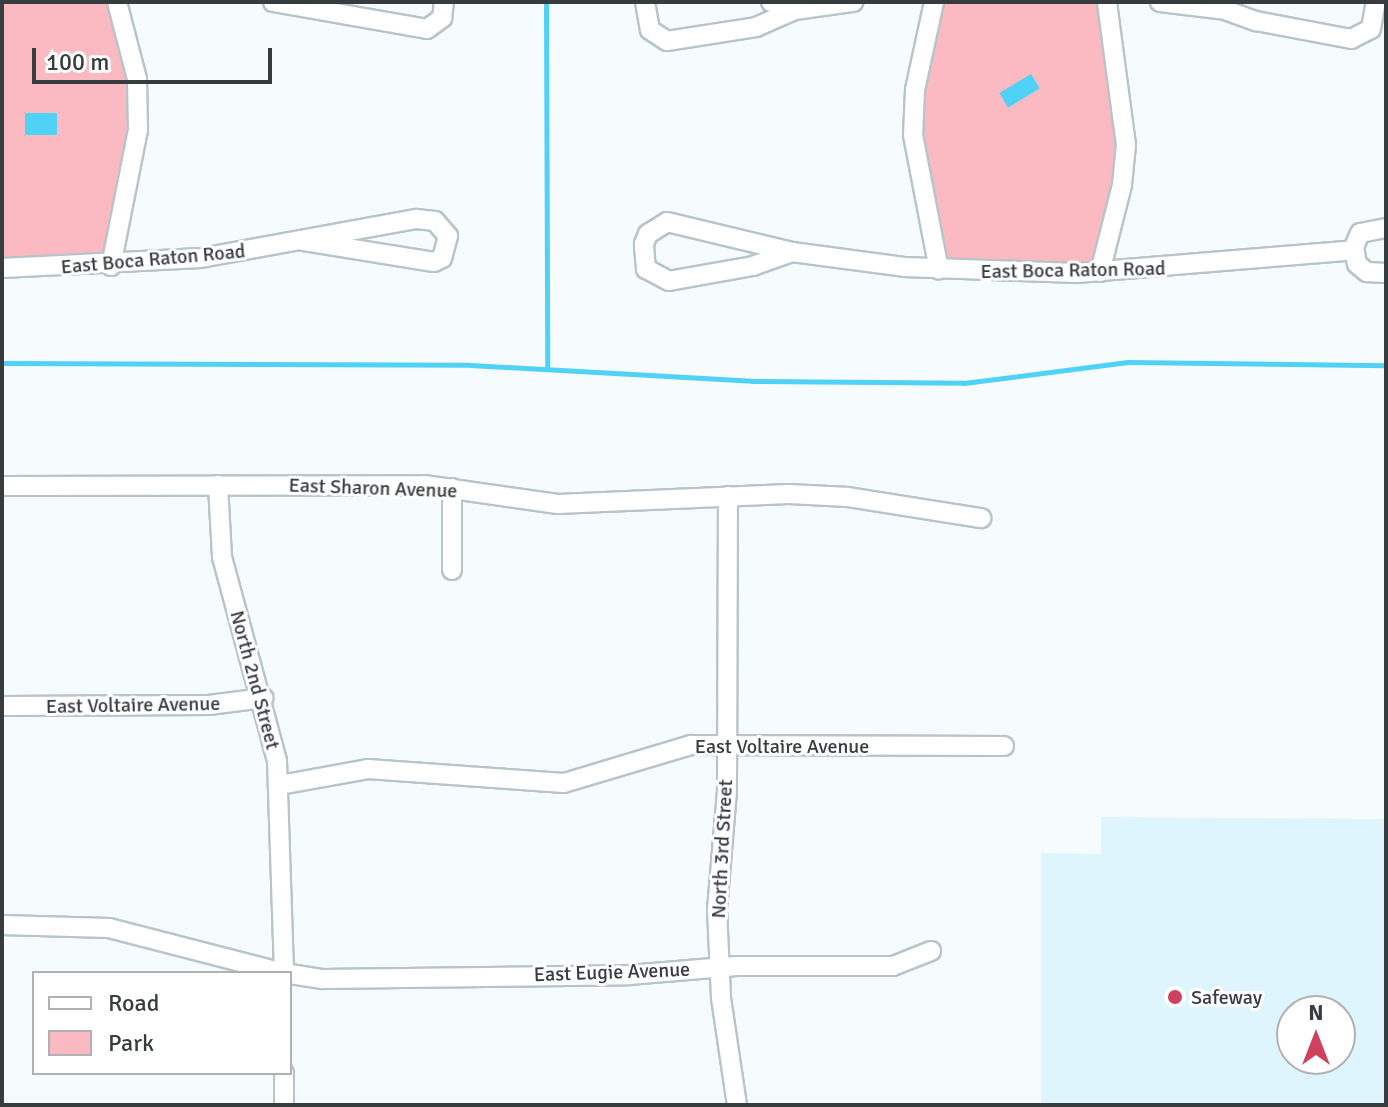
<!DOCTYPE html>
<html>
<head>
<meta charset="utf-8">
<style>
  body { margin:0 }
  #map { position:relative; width:1388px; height:1107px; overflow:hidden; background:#f6fcfe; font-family:Signika,sans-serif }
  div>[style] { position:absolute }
  .built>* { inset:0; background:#def5fe }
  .green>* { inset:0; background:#fbbac2 }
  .water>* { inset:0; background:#50d1f6; transform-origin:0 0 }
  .stream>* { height:5px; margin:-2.5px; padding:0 2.5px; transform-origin:2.5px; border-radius:2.5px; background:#50d1f6 }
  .roads { filter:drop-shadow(2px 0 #b7c5ca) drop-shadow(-2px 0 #b7c5ca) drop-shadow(0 2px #b7c5ca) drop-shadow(0 -2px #b7c5ca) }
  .minor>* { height:18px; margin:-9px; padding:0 9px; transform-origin:9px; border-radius:9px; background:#fff }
  .dots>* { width:22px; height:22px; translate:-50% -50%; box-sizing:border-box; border:4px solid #fff; border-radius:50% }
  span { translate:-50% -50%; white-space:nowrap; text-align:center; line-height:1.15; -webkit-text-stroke:6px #fff; paint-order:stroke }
  .street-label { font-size:20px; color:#373d3f }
  .poi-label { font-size:20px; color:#373d3f }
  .left { translate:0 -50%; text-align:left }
  .frame { position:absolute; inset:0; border:4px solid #373d3f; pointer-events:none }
  .legend { position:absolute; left:32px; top:971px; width:260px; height:104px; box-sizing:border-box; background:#fff; border:2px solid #afb1b2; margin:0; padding:10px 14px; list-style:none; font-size:24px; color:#373d3f }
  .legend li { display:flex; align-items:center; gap:16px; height:40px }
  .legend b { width:40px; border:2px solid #afb1b2 }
  .north { position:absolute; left:1276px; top:995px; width:80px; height:80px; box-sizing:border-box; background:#fff; border:2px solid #afb1b2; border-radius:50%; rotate:0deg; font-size:22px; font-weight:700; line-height:32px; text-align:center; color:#373d3f }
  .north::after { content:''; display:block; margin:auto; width:28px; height:36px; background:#cf4061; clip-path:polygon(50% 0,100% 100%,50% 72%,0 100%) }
  .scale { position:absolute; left:32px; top:48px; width:240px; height:36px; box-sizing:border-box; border:4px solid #373d3f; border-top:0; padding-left:10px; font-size:24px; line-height:28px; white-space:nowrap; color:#373d3f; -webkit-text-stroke:6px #fff; paint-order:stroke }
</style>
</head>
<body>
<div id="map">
  <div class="built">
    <i style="clip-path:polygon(evenodd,1101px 817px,1386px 819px,1386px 1105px,1041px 1105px,1041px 853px,1101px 854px,1101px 817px,1292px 1011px,1340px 1011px,1340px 1059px,1292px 1059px,1292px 1011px)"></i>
  </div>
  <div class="green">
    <i style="clip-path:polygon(2px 2px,117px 2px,137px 79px,111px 266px,2px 268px)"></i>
    <i style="clip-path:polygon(934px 2px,1107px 2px,1126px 125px,1100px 272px,939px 270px,914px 165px)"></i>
  </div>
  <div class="water">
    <i style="left:1031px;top:74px;width:17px;height:37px;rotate:59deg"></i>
    <i style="left:25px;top:113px;width:32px;height:22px"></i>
  </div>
  <div class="stream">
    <i style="left:546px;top:2px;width:367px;rotate:89.8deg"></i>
    <i style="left:2px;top:363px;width:468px;rotate:0.2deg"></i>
    <i style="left:470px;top:365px;width:282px;rotate:3.2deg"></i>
    <i style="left:752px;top:381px;width:212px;rotate:0.5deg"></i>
    <i style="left:964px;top:383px;width:165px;rotate:-7.3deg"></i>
    <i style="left:1128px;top:362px;width:258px;rotate:0.7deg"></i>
  </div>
  <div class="roads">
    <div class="minor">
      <i style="left:273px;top:2px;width:156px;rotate:9.9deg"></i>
      <i style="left:427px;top:29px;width:19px;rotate:-36deg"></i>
      <i style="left:442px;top:18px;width:16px;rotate:-83deg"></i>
      <i style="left:645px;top:2px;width:28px;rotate:80deg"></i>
      <i style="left:650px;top:30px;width:20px;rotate:33deg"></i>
      <i style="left:667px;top:41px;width:90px;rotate:-8.9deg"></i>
      <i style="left:756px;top:27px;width:43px;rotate:-23.6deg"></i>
      <i style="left:795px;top:10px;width:59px;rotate:-7.9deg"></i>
      <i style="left:771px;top:2px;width:25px;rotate:18deg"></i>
      <i style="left:934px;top:2px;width:90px;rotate:102.2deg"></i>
      <i style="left:915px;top:90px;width:45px;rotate:92.5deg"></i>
      <i style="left:913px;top:135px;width:137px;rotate:79.1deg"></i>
      <i style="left:1160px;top:2px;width:65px;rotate:7deg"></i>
      <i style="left:1225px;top:10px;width:33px;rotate:20deg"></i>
      <i style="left:1256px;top:21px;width:97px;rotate:10.7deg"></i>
      <i style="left:1351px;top:39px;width:22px;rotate:-27deg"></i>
      <i style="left:1371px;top:29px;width:27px;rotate:-80deg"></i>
      <i style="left:1386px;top:228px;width:26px;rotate:169deg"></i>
      <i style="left:1360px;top:233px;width:15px;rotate:113deg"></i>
      <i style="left:1354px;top:247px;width:17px;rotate:80deg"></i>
      <i style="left:1357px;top:264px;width:13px;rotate:39deg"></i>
      <i style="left:1367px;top:272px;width:19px;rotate:3deg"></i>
      <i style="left:792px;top:252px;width:41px;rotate:160.3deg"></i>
      <i style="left:753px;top:266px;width:85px;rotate:169.9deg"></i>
      <i style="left:669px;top:281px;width:26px;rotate:-152deg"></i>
      <i style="left:646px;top:269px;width:25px;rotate:-95deg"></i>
      <i style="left:644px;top:244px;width:11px;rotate:-68deg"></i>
      <i style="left:648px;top:234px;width:22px;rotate:-32deg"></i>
      <i style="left:667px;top:222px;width:129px;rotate:13.5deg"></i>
      <i style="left:792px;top:252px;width:113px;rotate:7.6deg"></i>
      <i style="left:904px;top:267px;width:173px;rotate:2deg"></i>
      <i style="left:1077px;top:273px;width:278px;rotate:-4.7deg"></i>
      <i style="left:111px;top:266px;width:139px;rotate:-78.8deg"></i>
      <i style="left:138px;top:130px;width:51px;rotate:-91.1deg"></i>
      <i style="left:137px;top:79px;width:80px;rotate:-104.6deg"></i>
      <i style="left:2px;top:268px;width:199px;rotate:-2.9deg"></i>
      <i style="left:201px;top:258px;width:219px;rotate:-10.3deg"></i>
      <i style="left:416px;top:219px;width:19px;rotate:6deg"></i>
      <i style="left:435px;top:221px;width:20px;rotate:49deg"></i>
      <i style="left:448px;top:236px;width:23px;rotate:105deg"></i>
      <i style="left:442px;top:258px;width:9px;rotate:153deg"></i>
      <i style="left:434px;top:262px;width:133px;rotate:-170.9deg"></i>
      <i style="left:1100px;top:272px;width:90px;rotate:-75.8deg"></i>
      <i style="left:1122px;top:185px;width:40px;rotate:-84.3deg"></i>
      <i style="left:1126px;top:145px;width:144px;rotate:-97.6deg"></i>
      <i style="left:218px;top:485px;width:72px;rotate:86.8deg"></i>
      <i style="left:222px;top:557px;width:211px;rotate:74.9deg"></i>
      <i style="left:277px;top:761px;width:212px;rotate:88.1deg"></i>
      <i style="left:2px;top:486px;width:422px;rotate:-0.1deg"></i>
      <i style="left:424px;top:485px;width:135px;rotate:8.1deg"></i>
      <i style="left:558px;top:504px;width:231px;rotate:-2.5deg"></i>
      <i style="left:789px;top:494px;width:59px;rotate:2.9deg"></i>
      <i style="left:848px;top:497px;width:135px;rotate:9deg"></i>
      <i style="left:452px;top:488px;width:82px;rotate:90deg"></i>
      <i style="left:728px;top:496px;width:295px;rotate:90.2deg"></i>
      <i style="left:727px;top:791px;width:118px;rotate:94.8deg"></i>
      <i style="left:717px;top:909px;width:89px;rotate:87.4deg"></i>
      <i style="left:721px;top:998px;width:108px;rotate:81.5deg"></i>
      <i style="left:2px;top:706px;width:207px;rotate:-0.3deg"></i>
      <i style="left:209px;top:705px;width:55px;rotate:-7.3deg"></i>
      <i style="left:280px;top:785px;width:89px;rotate:-10.3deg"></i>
      <i style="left:368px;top:769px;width:196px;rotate:4.1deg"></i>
      <i style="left:564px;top:783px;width:133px;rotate:-16.7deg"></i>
      <i style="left:691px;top:745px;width:313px;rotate:0.2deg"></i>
      <i style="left:2px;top:925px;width:107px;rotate:1.6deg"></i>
      <i style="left:109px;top:928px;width:180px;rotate:14.5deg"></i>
      <i style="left:290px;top:974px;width:33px;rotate:9deg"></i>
      <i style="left:323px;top:979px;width:306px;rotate:-0.7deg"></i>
      <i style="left:629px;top:975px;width:108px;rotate:-4.8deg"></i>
      <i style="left:737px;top:966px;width:156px"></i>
      <i style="left:893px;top:966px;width:41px;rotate:-21.5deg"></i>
      <i style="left:284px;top:1073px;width:32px;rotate:90deg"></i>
    </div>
  </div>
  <div class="dots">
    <i style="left:1175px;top:997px;background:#cf4061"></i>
  </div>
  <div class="street-label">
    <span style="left:153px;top:259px;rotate:-5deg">East Boca Raton Road</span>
    <span style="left:1073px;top:270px;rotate:-1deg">East Boca Raton Road</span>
    <span style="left:373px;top:488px;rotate:2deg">East Sharon Avenue</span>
    <span style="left:255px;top:680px;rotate:75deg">North 2nd Street</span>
    <span style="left:133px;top:705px;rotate:-1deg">East Voltaire Avenue</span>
    <span style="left:782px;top:746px">East Voltaire Avenue</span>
    <span style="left:722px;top:849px;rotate:-87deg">North 3rd Street</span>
    <span style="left:612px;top:972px;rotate:-2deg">East Eugie Avenue</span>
  </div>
  <div class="poi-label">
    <span class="left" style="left:1191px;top:997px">Safeway</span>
  </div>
  <div class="frame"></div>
  <ul class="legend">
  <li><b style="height:10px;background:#fff"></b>Road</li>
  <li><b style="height:22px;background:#fbbac2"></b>Park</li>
  </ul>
  <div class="north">N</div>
  <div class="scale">100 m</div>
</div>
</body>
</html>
